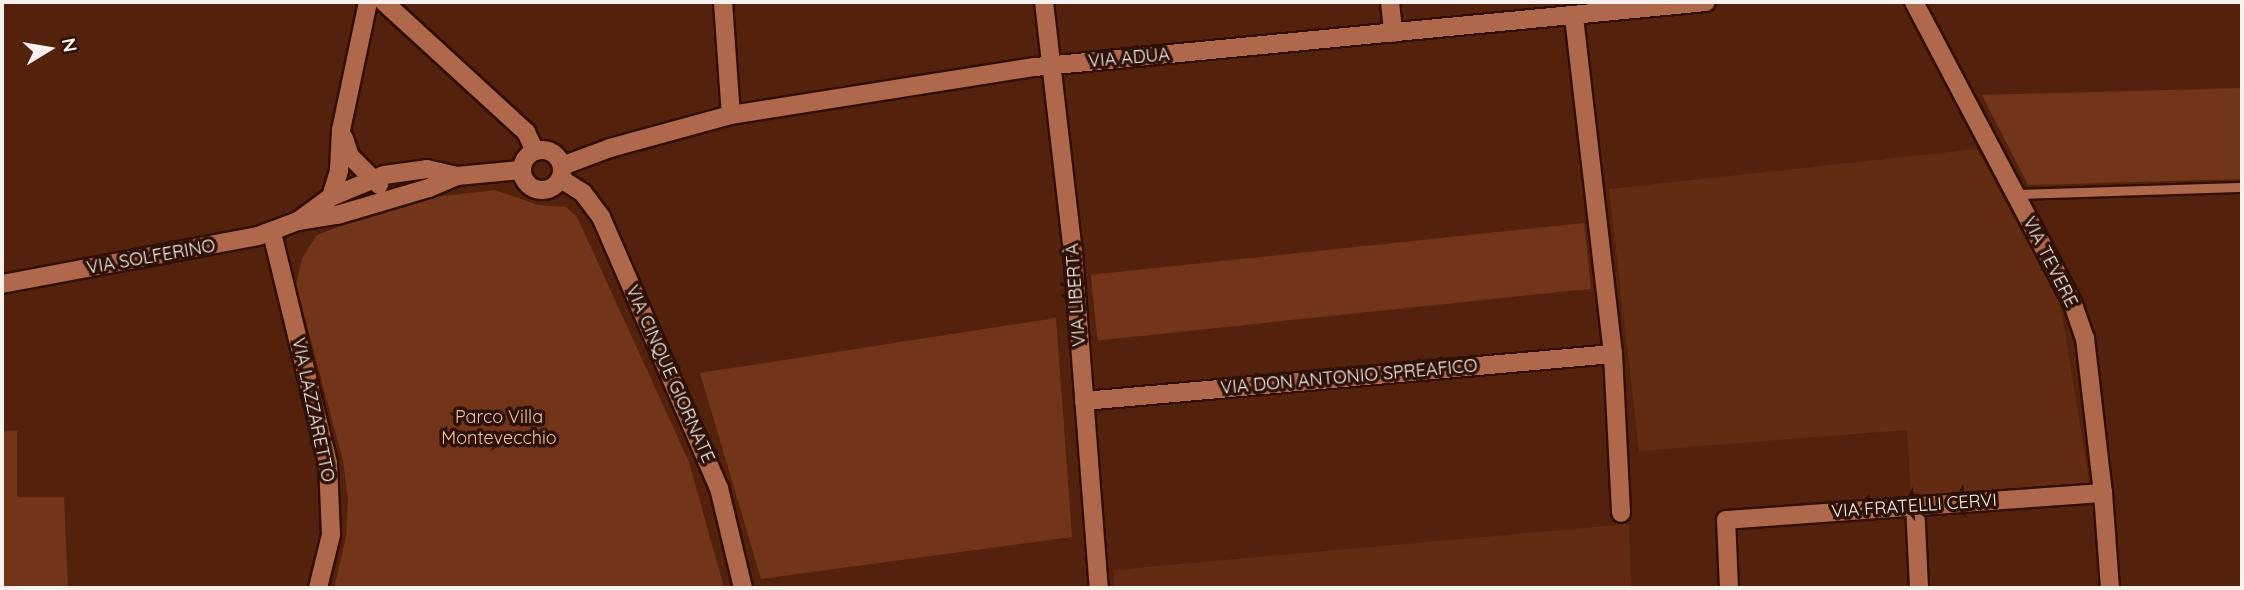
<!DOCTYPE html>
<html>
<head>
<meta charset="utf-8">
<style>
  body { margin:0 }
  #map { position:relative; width:2244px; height:590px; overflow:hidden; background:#54220c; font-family:Quicksand,sans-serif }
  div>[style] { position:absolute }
  .built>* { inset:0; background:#622b12 }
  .green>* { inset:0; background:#73351a; transform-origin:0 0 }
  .roads { filter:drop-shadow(2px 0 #310e02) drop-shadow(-2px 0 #310e02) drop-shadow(0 2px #310e02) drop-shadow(0 -2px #310e02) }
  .service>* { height:9px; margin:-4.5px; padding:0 4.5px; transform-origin:4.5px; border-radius:4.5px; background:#b0684c }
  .minor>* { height:18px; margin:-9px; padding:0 9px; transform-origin:9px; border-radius:9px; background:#b0684c }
  .minor>.ring { margin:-9px; padding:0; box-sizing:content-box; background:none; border:18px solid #b0684c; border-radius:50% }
  span { translate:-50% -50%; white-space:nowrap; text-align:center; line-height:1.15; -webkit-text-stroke:7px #2e1106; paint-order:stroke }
  .street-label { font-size:18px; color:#f9f1ee }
  .park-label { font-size:18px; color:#f2c0ad }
  .frame { position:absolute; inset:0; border:4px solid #f9f1ee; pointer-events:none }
  .north { position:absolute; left:14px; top:14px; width:70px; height:70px; -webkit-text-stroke:5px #2e1106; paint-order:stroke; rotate:79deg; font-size:19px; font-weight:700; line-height:28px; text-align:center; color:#f9f1ee }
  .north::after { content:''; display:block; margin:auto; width:24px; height:32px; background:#f9f1ee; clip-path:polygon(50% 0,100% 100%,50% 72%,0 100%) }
</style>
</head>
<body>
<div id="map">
  <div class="built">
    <i style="clip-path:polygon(1977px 149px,2060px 302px,2090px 486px,1911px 496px,1907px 430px,1639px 451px,1609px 189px)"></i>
    <i style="clip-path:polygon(1629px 524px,1631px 588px,1114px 588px,1113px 570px)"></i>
  </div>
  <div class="green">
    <i style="clip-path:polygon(2242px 88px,2242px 179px,2028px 185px,1982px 95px)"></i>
    <i style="clip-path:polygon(495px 190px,538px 205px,566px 207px,577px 217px,689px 462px,724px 588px,334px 588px,346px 537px,348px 499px,343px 461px,296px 284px,302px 258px,317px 235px,373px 214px,436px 197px)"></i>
    <i style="left:1584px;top:223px;width:66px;height:496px;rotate:84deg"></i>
    <i style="clip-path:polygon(1056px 318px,1072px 537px,761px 579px,700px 373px)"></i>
    <i style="clip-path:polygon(2px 431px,17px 431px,17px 497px,64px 497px,68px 588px,2px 588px)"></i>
  </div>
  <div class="roads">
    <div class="service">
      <i style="left:2014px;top:194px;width:228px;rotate:-1.8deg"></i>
    </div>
    <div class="minor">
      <i style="left:384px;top:2px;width:193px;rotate:42.5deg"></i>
      <i style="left:526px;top:132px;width:21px;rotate:65deg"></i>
      <i style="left:723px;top:2px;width:113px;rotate:86deg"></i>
      <i style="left:1044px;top:2px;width:253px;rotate:83.4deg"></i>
      <i style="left:1073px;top:253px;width:336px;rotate:85.6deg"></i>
      <i style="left:1390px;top:2px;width:31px;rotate:84deg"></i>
      <i style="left:1914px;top:2px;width:341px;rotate:62.2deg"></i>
      <i style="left:2073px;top:304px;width:36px;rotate:71deg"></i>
      <i style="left:2085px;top:338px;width:156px;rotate:83.4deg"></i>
      <i style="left:2103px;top:493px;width:95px;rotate:85.8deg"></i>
      <i style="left:1574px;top:17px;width:339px;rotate:83.4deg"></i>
      <i style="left:1613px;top:354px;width:159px;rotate:87.1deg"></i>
      <i style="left:344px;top:138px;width:19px;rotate:72deg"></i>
      <i style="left:350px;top:156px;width:41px;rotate:45deg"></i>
      <i class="ring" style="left:522px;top:150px;width:22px;height:22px"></i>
      <i style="left:562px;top:166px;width:51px;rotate:-20.6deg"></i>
      <i style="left:610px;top:148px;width:125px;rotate:-15.3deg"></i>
      <i style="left:731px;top:115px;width:308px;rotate:-9deg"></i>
      <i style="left:1035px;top:67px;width:674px;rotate:-5.53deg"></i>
      <i style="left:561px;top:179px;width:26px;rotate:32deg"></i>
      <i style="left:583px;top:193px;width:30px;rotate:53deg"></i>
      <i style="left:601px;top:217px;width:296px;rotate:66.5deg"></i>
      <i style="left:719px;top:488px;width:103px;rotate:76.5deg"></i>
      <i style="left:331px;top:197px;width:28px;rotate:-73deg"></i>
      <i style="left:339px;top:170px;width:40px;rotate:-87.1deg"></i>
      <i style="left:341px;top:130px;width:131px;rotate:-78.1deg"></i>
      <i style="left:298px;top:221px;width:41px;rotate:-36deg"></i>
      <i style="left:331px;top:197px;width:57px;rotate:-22.5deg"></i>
      <i style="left:384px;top:175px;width:43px;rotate:-7.9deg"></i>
      <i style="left:427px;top:169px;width:31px;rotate:13deg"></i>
      <i style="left:457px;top:176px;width:64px;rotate:-5.4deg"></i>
      <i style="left:272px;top:233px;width:237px;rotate:76.3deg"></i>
      <i style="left:328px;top:463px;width:72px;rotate:87.6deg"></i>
      <i style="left:331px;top:535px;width:55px;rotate:103.8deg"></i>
      <i style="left:2px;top:284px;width:260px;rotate:-10.6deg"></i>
      <i style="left:258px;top:236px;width:43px;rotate:-20.6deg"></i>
      <i style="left:298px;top:221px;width:39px;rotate:-9deg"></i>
      <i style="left:337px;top:215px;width:96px;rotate:-16.4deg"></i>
      <i style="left:429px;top:188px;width:30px;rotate:-23deg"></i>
      <i style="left:1084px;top:401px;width:531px;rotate:-5.08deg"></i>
      <i style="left:1915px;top:505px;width:83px;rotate:87.2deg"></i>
      <i style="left:1729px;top:588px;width:68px;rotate:-92.5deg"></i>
      <i style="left:1726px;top:520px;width:378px;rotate:-4.1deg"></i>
    </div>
  </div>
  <div class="street-label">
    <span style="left:1129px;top:58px;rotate:-5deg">VIA ADUA</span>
    <span style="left:151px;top:257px;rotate:-10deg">VIA SOLFERINO</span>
    <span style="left:2050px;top:262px;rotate:63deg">VIA TEVERE</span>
    <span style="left:1076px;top:295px;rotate:-94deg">VIA LIBERTÀ</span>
    <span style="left:670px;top:374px;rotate:66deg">VIA CINQUE GIORNATE</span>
    <span style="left:1349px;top:377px;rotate:-5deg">VIA DON ANTONIO SPREAFICO</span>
    <span style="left:313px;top:410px;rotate:78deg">VIA LAZZARETTO</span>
    <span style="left:1914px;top:506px;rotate:-4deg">VIA FRATELLI CERVI</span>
  </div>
  <div class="park-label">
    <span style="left:499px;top:428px">Parco Villa<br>Montevecchio</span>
  </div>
  <div class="frame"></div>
  <div class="north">N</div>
</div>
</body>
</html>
